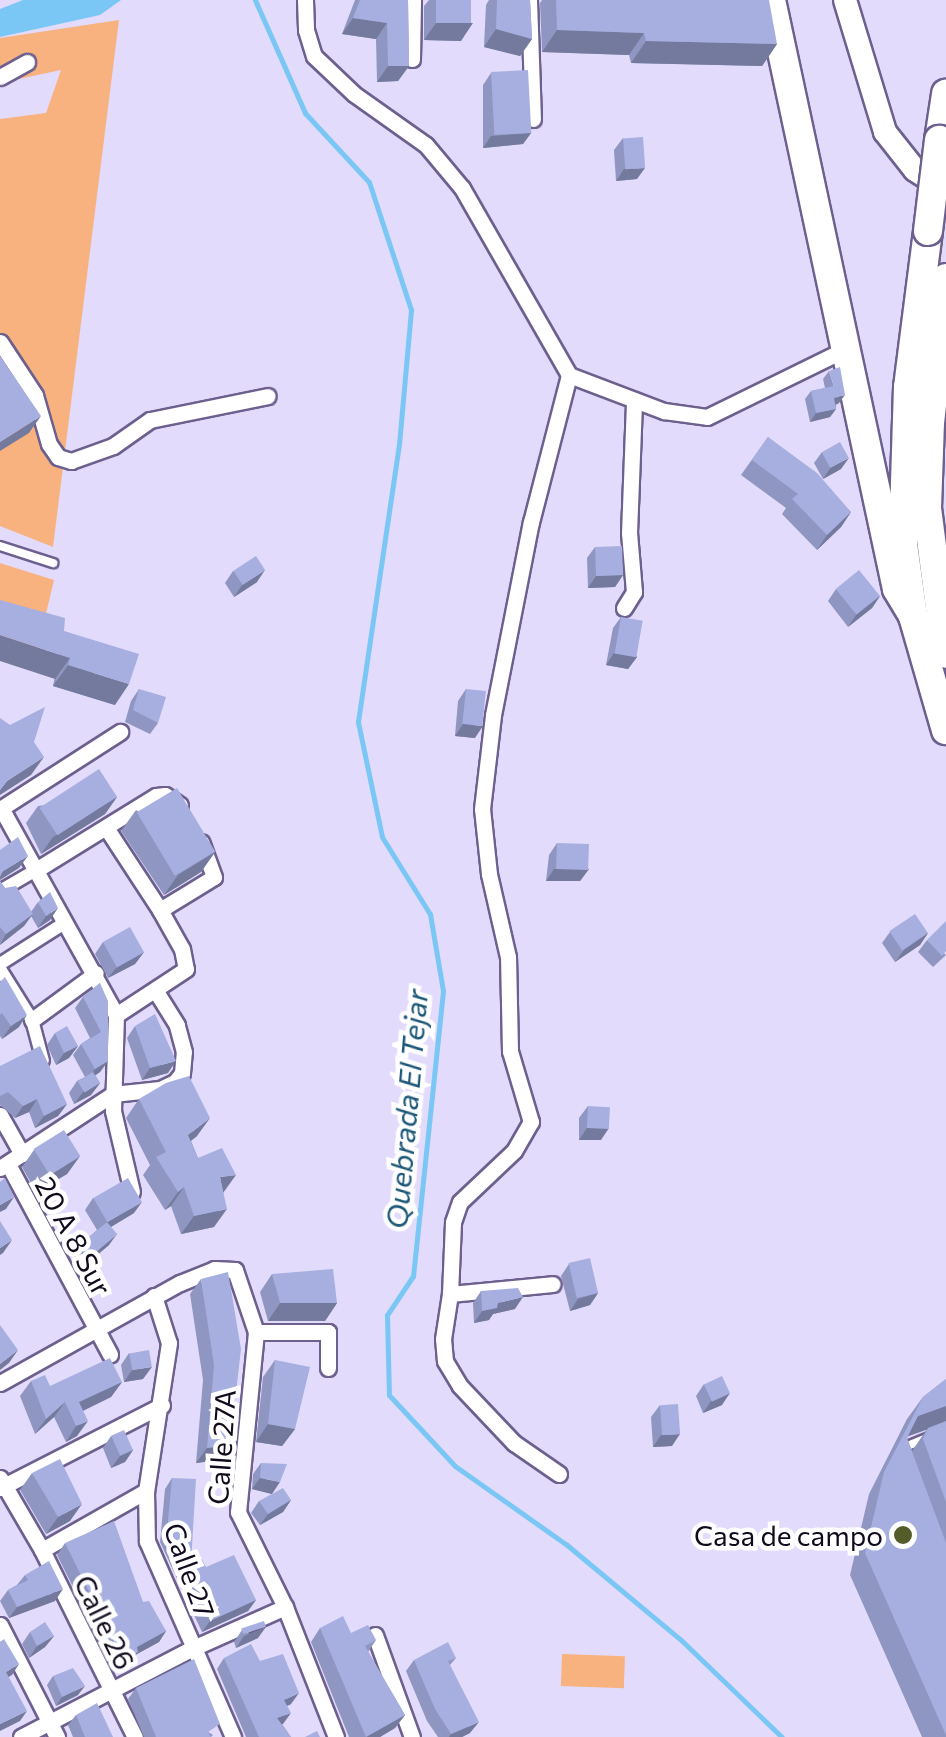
<!DOCTYPE html>
<html>
<head>
<meta charset="utf-8">
<style>
  body { margin:0 }
  #map { position:relative; width:946px; height:1737px; overflow:hidden; background:#e3dbfb; font-family:Commissioner,sans-serif }
  div>[style] { position:absolute }
  .green>* { inset:0; background:#f8b280; transform-origin:0 0 }
  .water>* { inset:0; background:#7ac7f5 }
  .stream>* { height:5px; margin:-2.5px; padding:0 2.5px; transform-origin:2.5px; border-radius:2.5px; background:#7ac7f5 }
  .roads { filter:drop-shadow(2px 0 #6d608e) drop-shadow(-2px 0 #6d608e) drop-shadow(0 2px #6d608e) drop-shadow(0 -2px #6d608e) }
  .service>* { height:8px; margin:-4px; padding:0 4px; transform-origin:4px; border-radius:4px; background:#fff }
  .pedestrian>* { height:12px; margin:-6px; padding:0 6px; transform-origin:6px; border-radius:6px; background:#fff }
  .minor>* { height:15px; margin:-7.5px; padding:0 7.5px; transform-origin:7.5px; border-radius:7.5px; background:#fff }
  .secondary>* { height:22px; margin:-11px; padding:0 11px; transform-origin:11px; border-radius:11px; background:#fff }
  .trunk>* { height:28px; margin:-14px; padding:0 14px; transform-origin:14px; border-radius:14px; background:#fff }
  .bridges { filter:drop-shadow(2px 0 #6d608e) drop-shadow(-2px 0 #6d608e) drop-shadow(0 2px #6d608e) drop-shadow(0 -2px #6d608e) }
  .trunk-bridge>* { height:28px; margin:-14px; padding:0 14px; transform-origin:14px; border-radius:14px; background:#fff }
  .wall>* { inset:0; background:#8f96c1 }
  .shaded-wall>* { inset:0; background:#747a9d }
  .building>* { inset:0; background:#a6afe0; transform-origin:0 0 }
  .dots>* { width:28px; height:28px; translate:-50% -50%; box-sizing:border-box; border:5px solid #fff; border-radius:50% }
  span { translate:-50% -50%; white-space:nowrap; text-align:center; line-height:1.15; -webkit-text-stroke:9px #fff; paint-order:stroke }
  .street-label { font-size:28px; color:#100a1c }
  .poi-label { font-size:28px; color:#100a1c }
  .right { translate:-100% -50%; text-align:right }
  .water-label { font-size:30px; color:#1c5777; font-style:italic }
</style>
</head>
<body>
<div id="map">
  <div class="green">
    <i style="clip-path:polygon(119px 20px,53px 547px,0 526px,0 119px,46px 113px,61px 70px,0 83px,0 38px)"></i>
    <i style="clip-path:polygon(0 563px,54px 580px,36px 656px,0 645px)"></i>
    <i style="left:562px;top:1654px;width:63px;height:32px;rotate:2deg"></i>
  </div>
  <div class="water">
    <i style="clip-path:polygon(23px 0,121px 0,100px 15px,0 37px,0 9px)"></i>
  </div>
  <div class="stream">
    <i style="left:255px;top:0;width:124px;rotate:66.1deg"></i>
    <i style="left:305px;top:113px;width:94px;rotate:47.2deg"></i>
    <i style="left:369px;top:182px;width:135px;rotate:71.8deg"></i>
    <i style="left:411px;top:310px;width:135px;rotate:95.1deg"></i>
    <i style="left:399px;top:444px;width:281px;rotate:98.4deg"></i>
    <i style="left:358px;top:722px;width:117px;rotate:78.2deg"></i>
    <i style="left:382px;top:837px;width:91px;rotate:58.1deg"></i>
    <i style="left:430px;top:914px;width:78px;rotate:80.4deg"></i>
    <i style="left:443px;top:991px;width:287px;rotate:96deg"></i>
    <i style="left:413px;top:1276px;width:47px;rotate:123.7deg"></i>
    <i style="left:387px;top:1315px;width:80px;rotate:88.6deg"></i>
    <i style="left:389px;top:1395px;width:97px;rotate:47.1deg"></i>
    <i style="left:455px;top:1466px;width:137px;rotate:35.2deg"></i>
    <i style="left:567px;top:1545px;width:147px;rotate:39.8deg"></i>
    <i style="left:680px;top:1639px;width:141px;rotate:43.9deg"></i>
  </div>
  <div class="roads">
    <div class="service">
      <i style="left:0;top:546px;width:56px;rotate:17.8deg"></i>
      <i style="left:905px;top:1447px;width:44px;rotate:-22.5deg"></i>
    </div>
    <div class="pedestrian">
      <i style="left:0;top:891px;width:42px;rotate:-30.3deg"></i>
      <i style="left:0;top:964px;width:78px;rotate:-32.5deg"></i>
      <i style="left:0;top:969px;width:60px;rotate:57.9deg"></i>
      <i style="left:32px;top:1020px;width:42px;rotate:75deg"></i>
    </div>
    <div class="minor">
      <i style="left:305px;top:0;width:30px;rotate:88deg"></i>
      <i style="left:306px;top:30px;width:27px;rotate:73deg"></i>
      <i style="left:314px;top:56px;width:55px;rotate:43.5deg"></i>
      <i style="left:354px;top:94px;width:88px;rotate:35.3deg"></i>
      <i style="left:426px;top:145px;width:56px;rotate:50.1deg"></i>
      <i style="left:462px;top:188px;width:215px;rotate:60.2deg"></i>
      <i style="left:569px;top:375px;width:102px;rotate:20.8deg"></i>
      <i style="left:664px;top:411px;width:43px;rotate:7.9deg"></i>
      <i style="left:707px;top:417px;width:155px;rotate:-26.1deg"></i>
      <i style="left:529px;top:0;width:119px;rotate:88.1deg"></i>
      <i style="left:412px;top:59px;width:59px;rotate:-89deg"></i>
      <i style="left:0;top:77px;width:31px;rotate:-29deg"></i>
      <i style="left:0;top:342px;width:64px;rotate:56.6deg"></i>
      <i style="left:35px;top:395px;width:51px;rotate:74.1deg"></i>
      <i style="left:49px;top:444px;width:16px;rotate:55deg"></i>
      <i style="left:58px;top:457px;width:14px;rotate:17deg"></i>
      <i style="left:71px;top:461px;width:45px;rotate:-19.7deg"></i>
      <i style="left:113px;top:446px;width:45px;rotate:-35.1deg"></i>
      <i style="left:150px;top:420px;width:120px;rotate:-11.5deg"></i>
      <i style="left:624px;top:608px;width:19px;rotate:-58deg"></i>
      <i style="left:634px;top:592px;width:59px;rotate:-94.8deg"></i>
      <i style="left:629px;top:533px;width:133px;rotate:-87.8deg"></i>
      <i style="left:1px;top:808px;width:237px;rotate:60.9deg"></i>
      <i style="left:116px;top:1015px;width:96px;rotate:91.8deg"></i>
      <i style="left:113px;top:1111px;width:83px;rotate:76.8deg"></i>
      <i style="left:0;top:809px;width:143px;rotate:-32.7deg"></i>
      <i style="left:107px;top:829px;width:97px;rotate:56.8deg"></i>
      <i style="left:160px;top:910px;width:45px;rotate:60.6deg"></i>
      <i style="left:182px;top:949px;width:20px;rotate:79deg"></i>
      <i style="left:186px;top:969px;width:84px;rotate:146.7deg"></i>
      <i style="left:36px;top:870px;width:141px;rotate:-31.7deg"></i>
      <i style="left:156px;top:796px;width:9px;rotate:-6deg"></i>
      <i style="left:165px;top:795px;width:18px;rotate:34deg"></i>
      <i style="left:160px;top:910px;width:63px;rotate:-31.4deg"></i>
      <i style="left:214px;top:877px;width:37px;rotate:-110deg"></i>
      <i style="left:32px;top:1020px;width:79px;rotate:-36.3deg"></i>
      <i style="left:0;top:1115px;width:45px;rotate:60.6deg"></i>
      <i style="left:8px;top:1164px;width:216px;rotate:61.8deg"></i>
      <i style="left:0;top:1168px;width:135px;rotate:-33.2deg"></i>
      <i style="left:113px;top:1094px;width:47px;rotate:-6.1deg"></i>
      <i style="left:160px;top:1089px;width:17px;rotate:-25deg"></i>
      <i style="left:175px;top:1082px;width:11px;rotate:-52deg"></i>
      <i style="left:182px;top:1073px;width:21px;rotate:-85deg"></i>
      <i style="left:184px;top:1052px;width:28px;rotate:-105deg"></i>
      <i style="left:177px;top:1025px;width:39px;rotate:-122deg"></i>
      <i style="left:450px;top:1294px;width:103px;rotate:-5.5deg"></i>
      <i style="left:154px;top:1296px;width:49px;rotate:72.3deg"></i>
      <i style="left:169px;top:1343px;width:150px;rotate:98.8deg"></i>
      <i style="left:146px;top:1491px;width:50px;rotate:88.9deg"></i>
      <i style="left:147px;top:1541px;width:214px;rotate:66.3deg"></i>
      <i style="left:256px;top:1332px;width:72px"></i>
      <i style="left:328px;top:1332px;width:36px;rotate:90deg"></i>
      <i style="left:0;top:1383px;width:206px;rotate:-29.1deg"></i>
      <i style="left:180px;top:1283px;width:37px;rotate:-22deg"></i>
      <i style="left:214px;top:1269px;width:21px;rotate:3deg"></i>
      <i style="left:235px;top:1270px;width:65px;rotate:71.3deg"></i>
      <i style="left:256px;top:1332px;width:181px;rotate:95.7deg"></i>
      <i style="left:238px;top:1512px;width:106px;rotate:63.7deg"></i>
      <i style="left:285px;top:1607px;width:140px;rotate:68.6deg"></i>
      <i style="left:559px;top:1474px;width:55px;rotate:-145.4deg"></i>
      <i style="left:514px;top:1443px;width:79px;rotate:-133.5deg"></i>
      <i style="left:460px;top:1386px;width:29px;rotate:-121deg"></i>
      <i style="left:445px;top:1361px;width:22px;rotate:-95deg"></i>
      <i style="left:443px;top:1339px;width:46px;rotate:-81.2deg"></i>
      <i style="left:450px;top:1294px;width:72px;rotate:-87.6deg"></i>
      <i style="left:453px;top:1222px;width:21px;rotate:-71deg"></i>
      <i style="left:460px;top:1202px;width:74px;rotate:-43.4deg"></i>
      <i style="left:514px;top:1151px;width:34px;rotate:-60deg"></i>
      <i style="left:531px;top:1122px;width:74px;rotate:-106.5deg"></i>
      <i style="left:510px;top:1051px;width:94px;rotate:-91.2deg"></i>
      <i style="left:508px;top:957px;width:85px;rotate:-102.9deg"></i>
      <i style="left:489px;top:874px;width:65px;rotate:-96.1deg"></i>
      <i style="left:482px;top:809px;width:95px;rotate:-83.3deg"></i>
      <i style="left:493px;top:715px;width:197px;rotate:-78.9deg"></i>
      <i style="left:531px;top:522px;width:152px;rotate:-75.5deg"></i>
      <i style="left:0;top:1478px;width:83px;rotate:59.7deg"></i>
      <i style="left:42px;top:1550px;width:209px;rotate:63.6deg"></i>
      <i style="left:0;top:1488px;width:182px;rotate:-27.1deg"></i>
      <i style="left:42px;top:1550px;width:120px;rotate:-29.6deg"></i>
      <i style="left:0;top:1625px;width:126px;rotate:63deg"></i>
      <i style="left:375px;top:1635px;width:109px;rotate:70.1deg"></i>
      <i style="left:21px;top:1737px;width:194px;rotate:-27.4deg"></i>
      <i style="left:193px;top:1648px;width:101px;rotate:-24deg"></i>
    </div>
    <div class="secondary">
      <i style="left:845px;top:0;width:138px;rotate:73.1deg"></i>
      <i style="left:885px;top:132px;width:48px;rotate:51.7deg"></i>
      <i style="left:915px;top:170px;width:35px;rotate:33deg"></i>
    </div>
    <div class="trunk">
      <i style="left:771px;top:0;width:602px;rotate:77.93deg"></i>
      <i style="left:897px;top:589px;width:31px;rotate:59deg"></i>
      <i style="left:939px;top:140px;width:47px;rotate:-81.3deg"></i>
      <i style="left:928px;top:231px;width:157px;rotate:97.3deg"></i>
      <i style="left:908px;top:387px;width:157px;rotate:91.8deg"></i>
      <i style="left:903px;top:544px;width:73px;rotate:82.1deg"></i>
      <i style="left:913px;top:616px;width:119px;rotate:73.9deg"></i>
      <i style="left:946px;top:278px;width:145px;rotate:96.3deg"></i>
      <i style="left:930px;top:422px;width:86px;rotate:92deg"></i>
      <i style="left:927px;top:508px;width:147px;rotate:82.6deg"></i>
    </div>
  </div>
  <div class="bridges">
    <div class="trunk-bridge">
      <i style="left:928px;top:231px;width:92px;rotate:-83.1deg"></i>
    </div>
  </div>
  <div class="wall">
    <i style="clip-path:polygon(355px 0,408px 0,409px 66px,398px 81px,377px 82px,376px 39px,342px 34px)"></i>
    <i style="clip-path:polygon(429px 0,471px 0,461px 41px,424px 40px,424px 6px)"></i>
    <i style="clip-path:polygon(489px 0,530px 0,532px 39px,520px 56px,484px 47px,486px 5px)"></i>
    <i style="clip-path:polygon(542px 0,556px 0,777px 44px,762px 66px,631px 63px,629px 55px,542px 52px,540px 3px)"></i>
    <i style="clip-path:polygon(491px 73px,531px 133px,523px 144px,483px 148px,483px 85px)"></i>
    <i style="clip-path:polygon(623px 138px,637px 179px,616px 181px,614px 150px)"></i>
    <i style="clip-path:polygon(829px 371px,839px 403px,836px 405px,836px 409px,830px 417px,810px 422px,805px 399px,811px 391px,825px 388px,823px 379px)"></i>
    <i style="clip-path:polygon(768px 437px,851px 512px,841px 527px,817px 550px,782px 514px,786px 508px,741px 475px)"></i>
    <i style="clip-path:polygon(822px 452px,841px 469px,823px 479px,814px 463px)"></i>
    <i style="clip-path:polygon(595px 547px,623px 575px,615px 587px,588px 588px,587px 558px)"></i>
    <i style="clip-path:polygon(233px 571px,257px 582px,234px 597px,225px 583px)"></i>
    <i style="clip-path:polygon(836px 589px,880px 596px,872px 608px,848px 627px,828px 601px)"></i>
    <i style="clip-path:polygon(621px 617px,637px 657px,628px 669px,606px 665px,613px 628px)"></i>
    <i style="clip-path:polygon(64px 631px,115px 705px,53px 686px)"></i>
    <i style="clip-path:polygon(139px 689px,158px 723px,150px 734px,125px 722px,131px 701px)"></i>
    <i style="clip-path:polygon(466px 689px,475px 738px,455px 736px,458px 701px)"></i>
    <i style="clip-path:polygon(117px 797px,105px 814px,41px 854px,26px 823px,38px 806px)"></i>
    <i style="clip-path:polygon(136px 810px,215px 852px,201px 872px,164px 895px,121px 831px)"></i>
    <i style="clip-path:polygon(557px 843px,589px 869px,580px 881px,546px 881px,549px 855px)"></i>
    <i style="clip-path:polygon(0 881px,5px 888px,31px 912px,38px 902px,50px 920px,38px 928px,31px 916px,24px 926px,0 945px)"></i>
    <i style="clip-path:polygon(890px 932px,928px 933px,920px 945px,895px 962px,882px 943px)"></i>
    <i style="clip-path:polygon(927px 940px,946px 955px,933px 967px,918px 952px)"></i>
    <i style="clip-path:polygon(103px 942px,144px 952px,135px 964px,108px 978px,95px 954px)"></i>
    <i style="clip-path:polygon(0 982px,19px 1027px,2px 1039px,0 1036px)"></i>
    <i style="clip-path:polygon(100px 983px,108px 1061px,100px 1072px,95px 1075px,100px 1083px,91px 1095px,74px 1104px,69px 1093px,77px 1081px,85px 1077px,73px 1055px,81px 1044px,90px 1038px,75px 1008px,83px 997px)"></i>
    <i style="clip-path:polygon(135px 1026px,168px 1073px,142px 1080px,127px 1038px)"></i>
    <i style="clip-path:polygon(55px 1033px,78px 1046px,69px 1058px,56px 1065px,47px 1045px)"></i>
    <i style="clip-path:polygon(0 1066px,67px 1104px,58px 1116px,35px 1128px,29px 1112px,15px 1118px,0 1105px)"></i>
    <i style="clip-path:polygon(139px 1099px,197px 1136px,191px 1141px,198px 1158px,223px 1193px,214px 1227px,181px 1234px,171px 1206px,165px 1210px,143px 1175px,150px 1165px,126px 1118px)"></i>
    <i style="clip-path:polygon(588px 1106px,601px 1140px,579px 1140px,579px 1118px)"></i>
    <i style="clip-path:polygon(34px 1150px,80px 1156px,67px 1174px,36px 1192px,22px 1167px)"></i>
    <i style="clip-path:polygon(93px 1198px,134px 1213px,111px 1227px,109px 1245px,83px 1267px,73px 1255px,81px 1244px,97px 1230px,85px 1210px)"></i>
    <i style="clip-path:polygon(569px 1264px,598px 1293px,590px 1305px,570px 1311px,561px 1276px)"></i>
    <i style="clip-path:polygon(272px 1274px,337px 1303px,325px 1321px,268px 1321px,260px 1292px)"></i>
    <i style="clip-path:polygon(201px 1279px,230px 1445px,220px 1460px,196px 1463px,203px 1380px,190px 1294px)"></i>
    <i style="clip-path:polygon(481px 1291px,515px 1309px,493px 1314px,489px 1320px,474px 1323px,473px 1303px)"></i>
    <i style="clip-path:polygon(129px 1353px,143px 1379px,124px 1382px,121px 1365px)"></i>
    <i style="clip-path:polygon(275px 1360px,295px 1429px,282px 1446px,256px 1442px,263px 1377px)"></i>
    <i style="clip-path:polygon(evenodd,946px 1379px,946px 1737px,922px 1737px,850px 1575px,869px 1494px,907px 1419px,923px 1397px,946px 1379px,927px 1429px,912px 1451px,907px 1438px,908px 1436px,927px 1429px)"></i>
    <i style="clip-path:polygon(31px 1381px,50px 1386px,122px 1382px,111px 1397px,83px 1411px,77px 1436px,66px 1442px,54px 1417px,35px 1434px,20px 1396px)"></i>
    <i style="clip-path:polygon(704px 1384px,722px 1405px,703px 1413px,696px 1396px)"></i>
    <i style="clip-path:polygon(660px 1405px,672px 1446px,653px 1447px,651px 1417px)"></i>
    <i style="clip-path:polygon(111px 1436px,133px 1450px,125px 1462px,111px 1468px,103px 1448px)"></i>
    <i style="clip-path:polygon(261px 1463px,272px 1494px,252px 1489px,253px 1474px)"></i>
    <i style="clip-path:polygon(32px 1473px,70px 1521px,46px 1534px,20px 1490px)"></i>
    <i style="clip-path:polygon(172px 1478px,191px 1563px,256px 1600px,248px 1611px,202px 1632px,160px 1542px,165px 1489px)"></i>
    <i style="clip-path:polygon(291px 1500px,283px 1512px,260px 1525px,251px 1513px,259px 1501px)"></i>
    <i style="clip-path:polygon(65px 1543px,143px 1602px,166px 1631px,159px 1642px,137px 1654px,131px 1663px,115px 1671px,57px 1555px)"></i>
    <i style="clip-path:polygon(25px 1575px,55px 1601px,9px 1618px,0 1601px,8px 1590px,17px 1585px)"></i>
    <i style="clip-path:polygon(320px 1628px,351px 1633px,376px 1640px,368px 1652px,405px 1715px,395px 1728px,380px 1737px,349px 1737px,311px 1642px)"></i>
    <i style="clip-path:polygon(242px 1630px,258px 1638px,236px 1648px,234px 1642px)"></i>
    <i style="clip-path:polygon(30px 1632px,54px 1636px,45px 1647px,29px 1658px,22px 1644px)"></i>
    <i style="clip-path:polygon(224px 1658px,260px 1661px,291px 1704px,287px 1706px,282px 1724px,291px 1737px,246px 1737px,217px 1669px)"></i>
    <i style="clip-path:polygon(456px 1658px,450px 1665px,470px 1733px,462px 1737px,438px 1737px,427px 1721px,406px 1671px,414px 1660px)"></i>
    <i style="clip-path:polygon(53px 1676px,78px 1695px,56px 1706px,47px 1685px)"></i>
    <i style="clip-path:polygon(136px 1688px,213px 1735px,211px 1737px,144px 1737px,128px 1699px)"></i>
    <i style="clip-path:polygon(76px 1715px,113px 1737px,73px 1737px,68px 1725px)"></i>
  </div>
  <div class="shaded-wall">
    <i style="clip-path:polygon(353px 18px,387px 23px,376px 39px,342px 34px)"></i>
    <i style="clip-path:polygon(436px 23px,473px 23px,461px 41px,424px 40px)"></i>
    <i style="clip-path:polygon(496px 29px,532px 39px,520px 56px,484px 47px)"></i>
    <i style="clip-path:polygon(557px 30px,644px 33px,629px 55px,542px 52px)"></i>
    <i style="clip-path:polygon(646px 41px,777px 44px,762px 66px,631px 63px)"></i>
    <i style="clip-path:polygon(388px 66px,409px 66px,398px 81px,377px 82px)"></i>
    <i style="clip-path:polygon(531px 133px,523px 144px,483px 148px,491px 136px)"></i>
    <i style="clip-path:polygon(645px 168px,637px 179px,616px 181px,624px 169px)"></i>
    <i style="clip-path:polygon(845px 395px,839px 403px,828px 407px,834px 398px)"></i>
    <i style="clip-path:polygon(836px 409px,830px 417px,810px 422px,816px 413px)"></i>
    <i style="clip-path:polygon(41px 416px,29px 433px,0 451px,0 442px)"></i>
    <i style="clip-path:polygon(849px 458px,841px 469px,823px 479px,831px 467px)"></i>
    <i style="clip-path:polygon(851px 512px,841px 527px,817px 550px,827px 535px)"></i>
    <i style="clip-path:polygon(265px 570px,257px 582px,234px 597px,242px 585px)"></i>
    <i style="clip-path:polygon(623px 575px,615px 587px,588px 588px,596px 576px)"></i>
    <i style="clip-path:polygon(880px 596px,872px 608px,848px 627px,856px 615px)"></i>
    <i style="clip-path:polygon(0 635px,70px 658px,55px 679px,0 661px)"></i>
    <i style="clip-path:polygon(614px 653px,637px 657px,628px 669px,606px 665px)"></i>
    <i style="clip-path:polygon(68px 665px,129px 684px,115px 705px,53px 686px)"></i>
    <i style="clip-path:polygon(463px 724px,483px 726px,475px 738px,455px 736px)"></i>
    <i style="clip-path:polygon(44px 757px,31px 775px,0 795px,0 790px,7px 781px)"></i>
    <i style="clip-path:polygon(117px 797px,105px 814px,41px 854px,53px 837px)"></i>
    <i style="clip-path:polygon(215px 852px,201px 872px,164px 895px,178px 875px)"></i>
    <i style="clip-path:polygon(28px 856px,19px 868px,0 880px,0 875px,3px 871px)"></i>
    <i style="clip-path:polygon(554px 869px,589px 869px,580px 881px,546px 881px)"></i>
    <i style="clip-path:polygon(58px 908px,50px 920px,38px 928px,46px 916px)"></i>
    <i style="clip-path:polygon(33px 914px,24px 926px,0 945px,6px 934px)"></i>
    <i style="clip-path:polygon(928px 933px,920px 945px,895px 962px,904px 950px)"></i>
    <i style="clip-path:polygon(144px 952px,135px 964px,108px 978px,117px 967px)"></i>
    <i style="clip-path:polygon(27px 1015px,19px 1027px,2px 1039px,11px 1026px)"></i>
    <i style="clip-path:polygon(78px 1046px,69px 1058px,56px 1065px,64px 1053px)"></i>
    <i style="clip-path:polygon(108px 1061px,100px 1072px,87px 1081px,95px 1069px)"></i>
    <i style="clip-path:polygon(176px 1061px,168px 1073px,142px 1080px,150px 1068px)"></i>
    <i style="clip-path:polygon(100px 1083px,91px 1095px,74px 1104px,83px 1092px)"></i>
    <i style="clip-path:polygon(37px 1099px,29px 1112px,15px 1118px,23px 1106px)"></i>
    <i style="clip-path:polygon(67px 1104px,58px 1116px,35px 1128px,44px 1116px)"></i>
    <i style="clip-path:polygon(210px 1118px,197px 1136px,175px 1153px,188px 1135px)"></i>
    <i style="clip-path:polygon(587px 1128px,609px 1128px,601px 1140px,579px 1140px)"></i>
    <i style="clip-path:polygon(80px 1156px,67px 1174px,36px 1192px,48px 1175px)"></i>
    <i style="clip-path:polygon(236px 1175px,223px 1193px,220px 1177px)"></i>
    <i style="clip-path:polygon(184px 1187px,171px 1206px,165px 1210px,178px 1192px)"></i>
    <i style="clip-path:polygon(14px 1197px,6px 1209px,0 1212px,0 1205px)"></i>
    <i style="clip-path:polygon(142px 1202px,134px 1213px,99px 1234px,107px 1222px)"></i>
    <i style="clip-path:polygon(227px 1209px,214px 1227px,181px 1234px,194px 1216px)"></i>
    <i style="clip-path:polygon(117px 1234px,109px 1245px,83px 1267px,91px 1256px)"></i>
    <i style="clip-path:polygon(12px 1240px,3px 1253px,0 1255px,0 1248px)"></i>
    <i style="clip-path:polygon(598px 1293px,590px 1305px,570px 1311px,578px 1299px)"></i>
    <i style="clip-path:polygon(523px 1297px,515px 1309px,493px 1314px,489px 1320px,474px 1323px,482px 1311px,498px 1303px)"></i>
    <i style="clip-path:polygon(280px 1303px,337px 1303px,325px 1321px,268px 1321px)"></i>
    <i style="clip-path:polygon(18px 1350px,9px 1363px,0 1370px,0 1364px)"></i>
    <i style="clip-path:polygon(152px 1367px,143px 1379px,124px 1382px,132px 1370px)"></i>
    <i style="clip-path:polygon(122px 1382px,111px 1397px,72px 1416px,79px 1402px)"></i>
    <i style="clip-path:polygon(730px 1393px,722px 1405px,703px 1413px,711px 1401px)"></i>
    <i style="clip-path:polygon(65px 1402px,54px 1417px,35px 1434px,46px 1419px)"></i>
    <i style="clip-path:polygon(946px 1406px,946px 1423px,903px 1438px,918px 1416px)"></i>
    <i style="clip-path:polygon(88px 1421px,77px 1436px,66px 1442px,76px 1426px)"></i>
    <i style="clip-path:polygon(268px 1424px,295px 1429px,282px 1446px,256px 1442px)"></i>
    <i style="clip-path:polygon(680px 1434px,672px 1446px,653px 1447px,661px 1435px)"></i>
    <i style="clip-path:polygon(230px 1445px,220px 1460px,196px 1463px,207px 1448px)"></i>
    <i style="clip-path:polygon(133px 1450px,125px 1462px,111px 1468px,120px 1456px)"></i>
    <i style="clip-path:polygon(260px 1478px,280px 1482px,272px 1494px,252px 1489px)"></i>
    <i style="clip-path:polygon(291px 1500px,283px 1512px,260px 1525px,268px 1514px)"></i>
    <i style="clip-path:polygon(82px 1504px,70px 1521px,46px 1534px,58px 1517px)"></i>
    <i style="clip-path:polygon(63px 1589px,55px 1601px,9px 1618px,17px 1607px)"></i>
    <i style="clip-path:polygon(256px 1600px,248px 1611px,202px 1632px,210px 1621px)"></i>
    <i style="clip-path:polygon(266px 1627px,258px 1638px,236px 1648px,244px 1636px)"></i>
    <i style="clip-path:polygon(166px 1631px,159px 1642px,137px 1654px,131px 1663px,115px 1671px,123px 1660px,137px 1647px)"></i>
    <i style="clip-path:polygon(54px 1636px,45px 1647px,29px 1658px,37px 1646px)"></i>
    <i style="clip-path:polygon(19px 1664px,12px 1675px,0 1682px,6px 1672px)"></i>
    <i style="clip-path:polygon(85px 1686px,78px 1695px,56px 1706px,62px 1697px)"></i>
    <i style="clip-path:polygon(299px 1693px,291px 1704px,276px 1711px,284px 1700px)"></i>
    <i style="clip-path:polygon(27px 1711px,20px 1721px,0 1731px,0 1724px)"></i>
    <i style="clip-path:polygon(291px 1713px,283px 1724px,269px 1729px,277px 1718px)"></i>
    <i style="clip-path:polygon(405px 1715px,395px 1728px,380px 1737px,366px 1737px)"></i>
    <i style="clip-path:polygon(479px 1722px,470px 1733px,462px 1737px,449px 1737px,451px 1734px)"></i>
  </div>
  <div class="building">
    <i style="clip-path:polygon(360px 0,408px 0,409px 66px,388px 66px,387px 23px,353px 18px)"></i>
    <i style="left:436px;top:0;width:35px;height:23px"></i>
    <i style="clip-path:polygon(497px 0,530px 0,532px 39px,496px 29px)"></i>
    <i style="clip-path:polygon(556px 0,769px 0,777px 44px,646px 41px,644px 33px,557px 30px)"></i>
    <i style="left:528px;top:70px;width:63px;height:37px;rotate:87deg"></i>
    <i style="left:643px;top:137px;width:31px;height:20px;rotate:86deg"></i>
    <i style="clip-path:polygon(0 356px,41px 416px,0 442px)"></i>
    <i style="clip-path:polygon(840px 367px,845px 395px,834px 398px,836px 409px,816px 413px,811px 391px,834px 386px,829px 371px)"></i>
    <i style="clip-path:polygon(768px 437px,817px 473px,851px 512px,827px 535px,792px 499px,798px 494px,752px 460px)"></i>
    <i style="left:840px;top:442px;width:18px;height:21px;rotate:61deg"></i>
    <i style="left:622px;top:546px;width:29px;height:27px;rotate:88deg"></i>
    <i style="left:256px;top:556px;width:17px;height:27px;rotate:57deg"></i>
    <i style="left:859px;top:570px;width:33px;height:30px;rotate:51deg"></i>
    <i style="clip-path:polygon(0 600px,65px 618px,64px 631px,139px 654px,129px 684px,68px 665px,70px 658px,0 635px)"></i>
    <i style="left:621px;top:617px;width:22px;height:37px;rotate:10deg"></i>
    <i style="clip-path:polygon(139px 689px,166px 697px,158px 723px,133px 710px)"></i>
    <i style="left:466px;top:689px;width:20px;height:35px;rotate:6deg"></i>
    <i style="clip-path:polygon(45px 707px,34px 742px,44px 757px,7px 781px,0 790px,0 718px,10px 725px)"></i>
    <i style="left:99px;top:769px;width:33px;height:71px;rotate:57deg"></i>
    <i style="left:177px;top:788px;width:74px;height:47px;rotate:59deg"></i>
    <i style="clip-path:polygon(18px 837px,28px 856px,3px 871px,0 877px,0 850px)"></i>
    <i style="left:557px;top:843px;width:32px;height:26px;rotate:2deg"></i>
    <i style="clip-path:polygon(0 881px,5px 888px,16px 886px,33px 914px,6px 934px,0 927px)"></i>
    <i style="clip-path:polygon(50px 892px,58px 908px,46px 916px,38px 902px)"></i>
    <i style="left:915px;top:914px;width:23px;height:31px;rotate:56deg"></i>
    <i style="clip-path:polygon(946px 921px,946px 951px,942px 956px,927px 940px)"></i>
    <i style="left:130px;top:927px;width:29px;height:31px;rotate:61deg"></i>
    <i style="clip-path:polygon(5px 977px,27px 1015px,11px 1026px,2px 1013px,0 1015px,0 982px)"></i>
    <i style="clip-path:polygon(100px 983px,108px 1001px,108px 1061px,95px 1069px,81px 1044px,101px 1032px,83px 997px)"></i>
    <i style="clip-path:polygon(155px 1014px,176px 1061px,150px 1068px,135px 1026px)"></i>
    <i style="clip-path:polygon(67px 1026px,78px 1046px,64px 1053px,55px 1033px)"></i>
    <i style="clip-path:polygon(40px 1046px,67px 1104px,44px 1116px,37px 1099px,23px 1106px,8px 1092px,0 1096px,0 1066px)"></i>
    <i style="left:93px;top:1072px;width:13px;height:18px;rotate:58deg"></i>
    <i style="clip-path:polygon(189px 1076px,210px 1118px,188px 1135px,198px 1158px,222px 1148px,236px 1175px,220px 1177px,227px 1209px,194px 1216px,184px 1187px,178px 1192px,156px 1157px,166px 1152px,139px 1099px,166px 1083px)"></i>
    <i style="left:588px;top:1106px;width:22px;height:22px;rotate:3deg"></i>
    <i style="left:64px;top:1130px;width:31px;height:36px;rotate:58deg"></i>
    <i style="clip-path:polygon(5px 1178px,14px 1197px,0 1205px,0 1182px)"></i>
    <i style="left:128px;top:1178px;width:28px;height:40px;rotate:60deg"></i>
    <i style="clip-path:polygon(0 1221px,12px 1240px,0 1248px)"></i>
    <i style="left:107px;top:1222px;width:16px;height:34px;rotate:50deg"></i>
    <i style="left:590px;top:1258px;width:36px;height:22px;rotate:77deg"></i>
    <i style="clip-path:polygon(333px 1269px,337px 1303px,280px 1303px,272px 1274px)"></i>
    <i style="clip-path:polygon(228px 1272px,241px 1349px,230px 1445px,207px 1448px,214px 1365px,201px 1279px)"></i>
    <i style="clip-path:polygon(518px 1288px,523px 1297px,498px 1303px,497px 1308px,482px 1311px,481px 1291px)"></i>
    <i style="clip-path:polygon(0 1325px,18px 1350px,0 1364px)"></i>
    <i style="left:149px;top:1350px;width:17px;height:20px;rotate:80deg"></i>
    <i style="clip-path:polygon(110px 1358px,122px 1382px,79px 1402px,88px 1421px,76px 1426px,65px 1402px,46px 1419px,31px 1381px,45px 1375px,50px 1386px)"></i>
    <i style="clip-path:polygon(275px 1360px,310px 1367px,295px 1429px,268px 1424px)"></i>
    <i style="left:722px;top:1376px;width:19px;height:20px;rotate:65deg"></i>
    <i style="clip-path:polygon(946px 1379px,946px 1406px,918px 1416px,907px 1438px,946px 1543px,946px 1735px,865px 1553px,884px 1472px,923px 1397px)"></i>
    <i style="left:678px;top:1404px;width:30px;height:18px;rotate:86deg"></i>
    <i style="clip-path:polygon(946px 1421px,946px 1502px,923px 1439px,928px 1428px)"></i>
    <i style="left:124px;top:1430px;width:22px;height:14px;rotate:66deg"></i>
    <i style="clip-path:polygon(60px 1459px,82px 1504px,58px 1517px,32px 1473px)"></i>
    <i style="clip-path:polygon(261px 1463px,287px 1464px,280px 1482px,260px 1478px)"></i>
    <i style="clip-path:polygon(172px 1478px,196px 1479px,191px 1563px,201px 1558px,206px 1567px,234px 1555px,256px 1600px,210px 1621px,167px 1531px)"></i>
    <i style="clip-path:polygon(283px 1488px,291px 1500px,268px 1514px,259px 1501px)"></i>
    <i style="clip-path:polygon(114px 1521px,143px 1602px,149px 1601px,166px 1631px,137px 1647px,138px 1652px,123px 1660px,65px 1543px)"></i>
    <i style="clip-path:polygon(49px 1561px,63px 1589px,17px 1607px,8px 1590px,28px 1580px,25px 1575px)"></i>
    <i style="clip-path:polygon(343px 1616px,351px 1633px,368px 1625px,376px 1640px,365px 1646px,405px 1715px,366px 1737px,320px 1628px)"></i>
    <i style="left:264px;top:1621px;width:6px;height:24px;rotate:72deg"></i>
    <i style="clip-path:polygon(45px 1622px,54px 1636px,37px 1646px,30px 1632px)"></i>
    <i style="clip-path:polygon(4px 1639px,19px 1664px,6px 1672px,27px 1711px,0 1724px,0 1642px)"></i>
    <i style="clip-path:polygon(448px 1642px,456px 1658px,448px 1661px,479px 1722px,451px 1734px,435px 1709px,414px 1660px)"></i>
    <i style="clip-path:polygon(251px 1644px,260px 1661px,283px 1654px,299px 1693px,284px 1700px,291px 1713px,277px 1718px,291px 1737px,259px 1737px,224px 1658px)"></i>
    <i style="clip-path:polygon(194px 1659px,220px 1724px,208px 1732px,211px 1737px,156px 1737px,136px 1688px)"></i>
    <i style="clip-path:polygon(73px 1668px,85px 1686px,62px 1697px,53px 1676px)"></i>
    <i style="clip-path:polygon(97px 1703px,113px 1737px,85px 1737px,76px 1715px)"></i>
    <i style="clip-path:polygon(317px 1731px,320px 1737px,305px 1737px)"></i>
  </div>
  <div class="dots">
    <i style="left:903px;top:1535px;background:#545c2a"></i>
  </div>
  <div class="street-label">
    <span style="left:74px;top:1236px;rotate:62deg">20 A 8 Sur</span>
    <span style="left:221px;top:1447px;rotate:-86deg">Calle 27A</span>
    <span style="left:190px;top:1570px;rotate:70deg">Calle 27</span>
    <span style="left:105px;top:1622px;rotate:64deg">Calle 26</span>
  </div>
  <div class="poi-label">
    <span class="right" style="left:883px;top:1535px">Casa de campo</span>
  </div>
  <div class="water-label">
    <span style="left:406px;top:1109px;rotate:-85deg">Quebrada El Tejar</span>
  </div>
</div>
</body>
</html>
